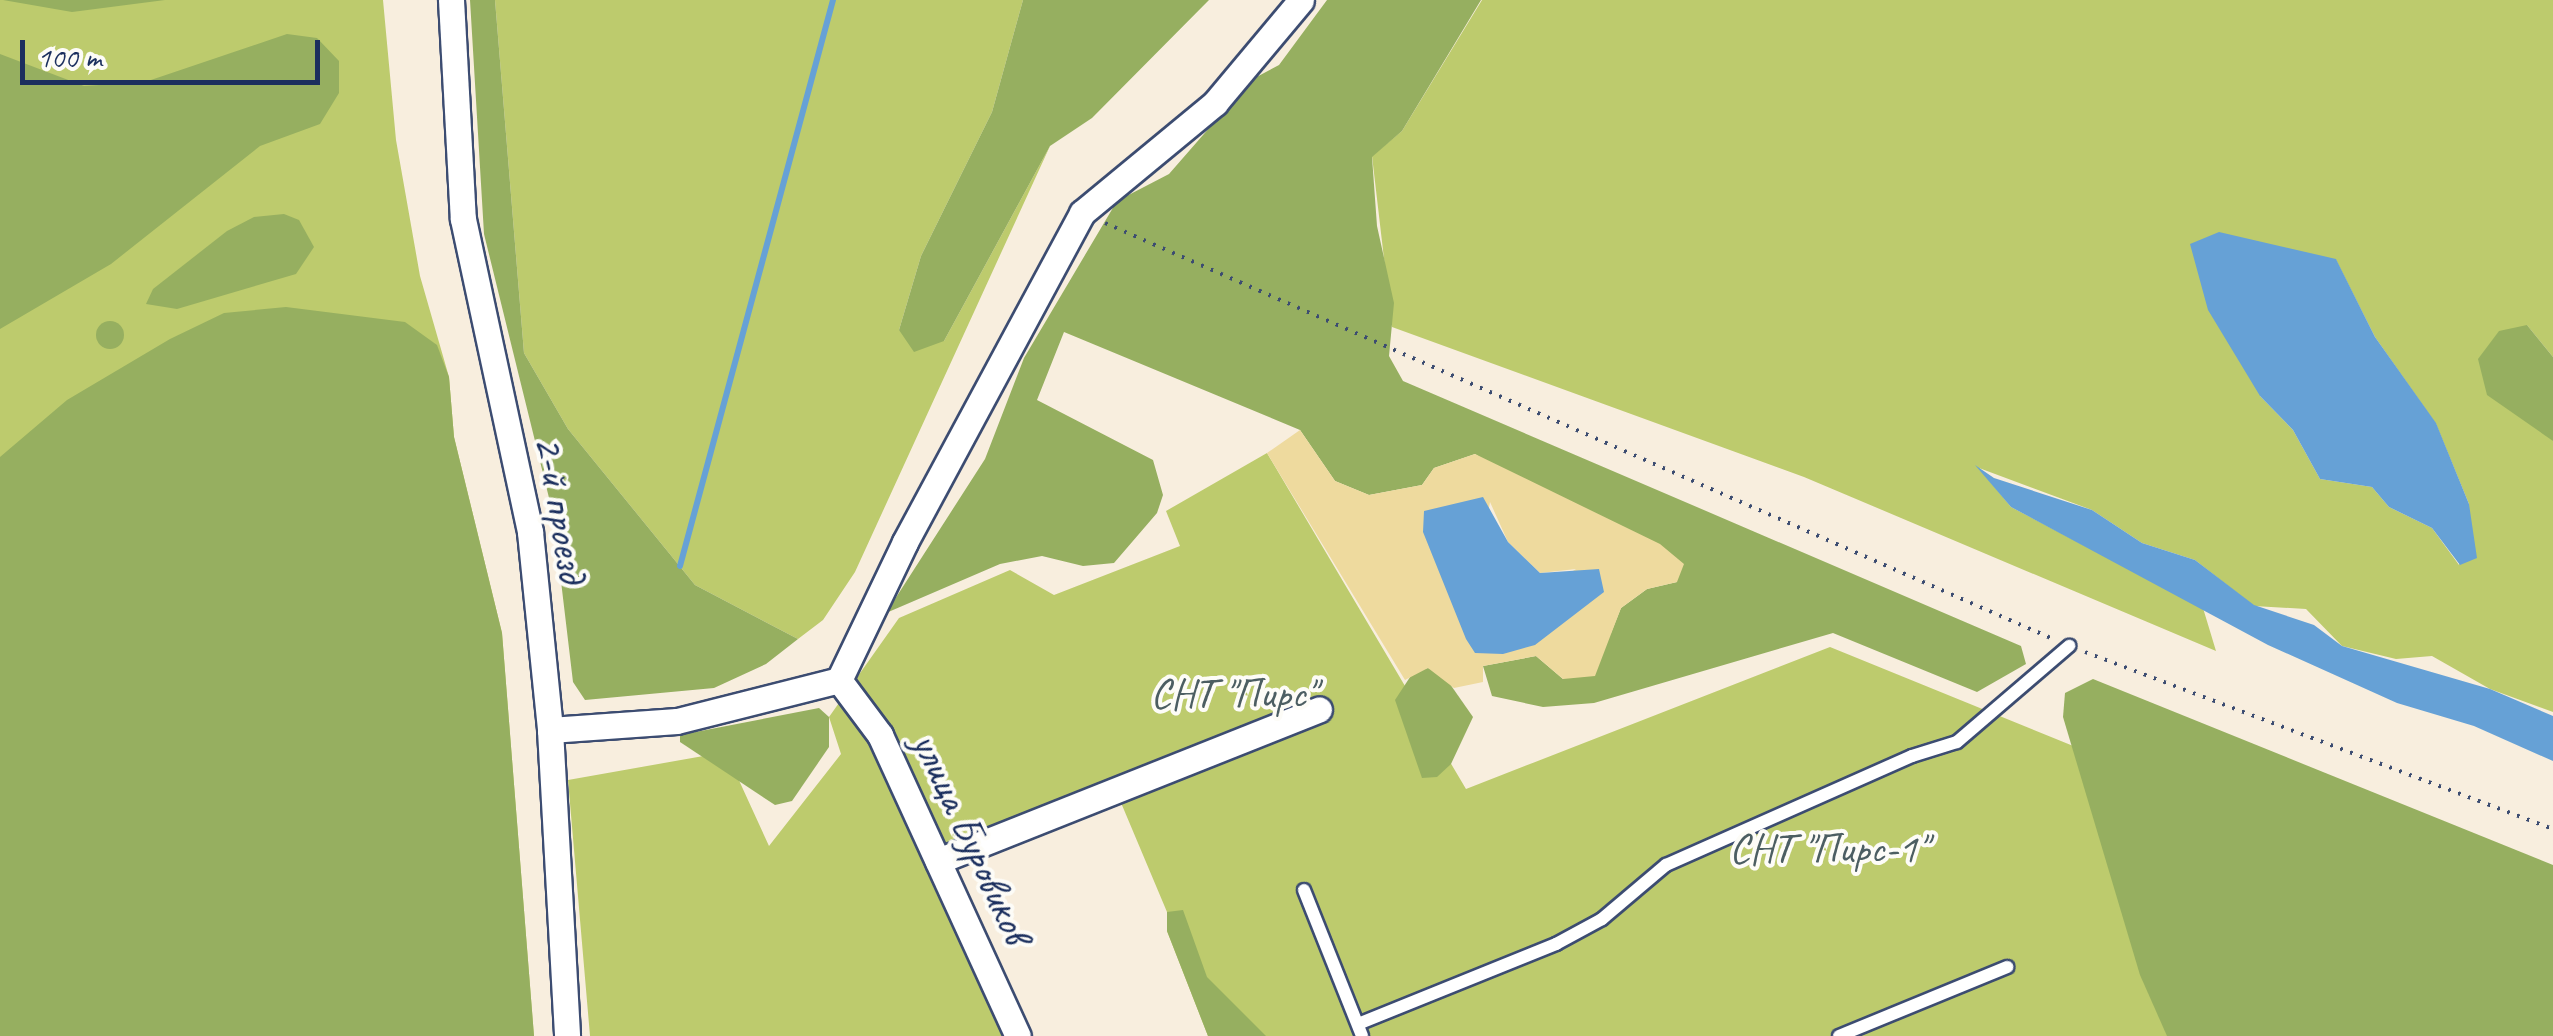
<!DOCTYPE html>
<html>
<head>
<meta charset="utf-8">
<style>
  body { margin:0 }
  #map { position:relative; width:2553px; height:1036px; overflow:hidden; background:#f8eede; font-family:Caveat,sans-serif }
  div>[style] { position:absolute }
  .green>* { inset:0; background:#bdcb6d }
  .forest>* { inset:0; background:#96af60 }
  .round { border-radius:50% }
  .sand>* { inset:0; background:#eeda9e }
  .water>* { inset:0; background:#66a1d6 }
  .stream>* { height:6px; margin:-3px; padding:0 3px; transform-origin:3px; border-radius:3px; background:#66a1d6 }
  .path>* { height:4px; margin-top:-2px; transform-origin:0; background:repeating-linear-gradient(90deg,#3c4c71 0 2.5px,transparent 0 10.5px) }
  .roads { filter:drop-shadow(2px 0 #3c4c71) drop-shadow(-2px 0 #3c4c71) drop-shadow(0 2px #3c4c71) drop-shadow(0 -2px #3c4c71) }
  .service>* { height:12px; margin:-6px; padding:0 6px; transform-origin:6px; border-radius:6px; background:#fff }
  .minor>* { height:25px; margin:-12.5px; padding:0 12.5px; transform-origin:12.5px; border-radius:12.5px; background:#fff }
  span { translate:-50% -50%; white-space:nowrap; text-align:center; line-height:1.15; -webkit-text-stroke:8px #fdfcf7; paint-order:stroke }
  .street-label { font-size:42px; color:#1b2f5e }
  .park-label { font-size:42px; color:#4c5e62 }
  .scale { position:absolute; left:20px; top:40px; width:300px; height:45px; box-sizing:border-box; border:5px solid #1b2f5e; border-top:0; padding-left:12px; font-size:30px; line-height:35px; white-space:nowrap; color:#1b2f5e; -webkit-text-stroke:8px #fdfcf7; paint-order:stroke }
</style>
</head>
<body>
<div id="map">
  <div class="green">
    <i style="clip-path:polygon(0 0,383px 0,396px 140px,420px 276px,449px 377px,454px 437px,502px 633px,534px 1036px,0 1036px)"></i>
    <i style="clip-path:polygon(495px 0,1023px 0,992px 112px,921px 256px,899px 330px,944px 341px,1050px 146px,855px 572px,823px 620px,798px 639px,695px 585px,568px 429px,524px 353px)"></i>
    <i style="clip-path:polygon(evenodd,1482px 0,2553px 0,2553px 357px,2527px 325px,2553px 441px,2553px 712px,2490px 689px,2432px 656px,2396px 659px,2342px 646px,2306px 609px,2254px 606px,2195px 560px,2142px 543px,2092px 510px,1979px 468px,2011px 507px,2203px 608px,2216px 651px,1804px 477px,1392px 327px,1372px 156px,1402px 131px,1482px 0,2336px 260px,2375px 337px,2436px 424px,2469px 504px,2459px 565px,2432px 528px,2389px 507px,2372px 487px,2320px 479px,2293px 430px,2260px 396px,2336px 260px)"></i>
    <i style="clip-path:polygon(1267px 453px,1466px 789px,1830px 647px,2093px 754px,2186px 1036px,1208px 1036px,1167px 931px,1167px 912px,1119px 798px,929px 874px,1005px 1036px,590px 1036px,568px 780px,726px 752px,769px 846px,841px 754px,829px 717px,899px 618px,1010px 570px,1054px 595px,1180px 546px,1166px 511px)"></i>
  </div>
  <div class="forest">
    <i style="clip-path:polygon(3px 0,165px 0,72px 12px)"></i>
    <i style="clip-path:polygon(470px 0,495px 0,524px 353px,568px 429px,695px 585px,798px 639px,766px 664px,714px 688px,585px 700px,573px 682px,553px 514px,484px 234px)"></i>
    <i style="clip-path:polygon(1023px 0,1209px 0,1092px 118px,1050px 146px,944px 341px,914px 352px,899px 330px,921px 256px,992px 112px)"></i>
    <i style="clip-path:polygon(1327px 0,1481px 0,1402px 131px,1372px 157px,1377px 226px,1394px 303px,1389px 356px,1403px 381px,2021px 646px,2026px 664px,1977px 692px,1833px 633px,1594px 703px,1543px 707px,1492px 696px,1483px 666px,1536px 656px,1563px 679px,1611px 633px,1621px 608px,1647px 589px,1677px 582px,1475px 454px,1434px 468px,1422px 485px,1369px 495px,1335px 481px,1300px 430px,1064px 332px,1037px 400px,1153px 460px,1163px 495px,1157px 513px,1114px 563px,1083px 566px,1042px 556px,1000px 564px,886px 613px,985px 459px,1024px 358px,1117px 201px,1169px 174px,1251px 80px,1279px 65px)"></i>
    <i style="clip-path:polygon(287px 34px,317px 38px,339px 61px,339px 93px,320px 124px,260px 146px,111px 264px,0 329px,0 54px,84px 86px,145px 82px)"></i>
    <i style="clip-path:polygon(284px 214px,299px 220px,314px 247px,296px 274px,177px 309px,146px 304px,153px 289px,227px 231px,254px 217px)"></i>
    <i style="clip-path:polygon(286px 307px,405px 322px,437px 345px,449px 377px,454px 437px,502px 633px,534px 1036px,0 1036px,0 457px,67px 400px,170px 339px,224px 313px)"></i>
    <i class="round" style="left:96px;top:321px;width:28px;height:28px"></i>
    <i style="clip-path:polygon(2527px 325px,2553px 357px,2553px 441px,2487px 395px,2478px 359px,2499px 331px)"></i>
    <i style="clip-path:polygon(1428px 668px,1443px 674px,1473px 717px,1451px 764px,1437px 777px,1422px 778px,1395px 700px,1414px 671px)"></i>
    <i style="clip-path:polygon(2093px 679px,2553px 865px,2553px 1036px,2167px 1036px,2140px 975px,2063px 717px,2065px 693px)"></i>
    <i style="clip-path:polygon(819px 708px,829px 717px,829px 747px,792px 801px,775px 805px,680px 742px,680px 735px)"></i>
    <i style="clip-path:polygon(1183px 910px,1207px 977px,1266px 1036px,1208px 1036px,1167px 931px,1167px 912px)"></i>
  </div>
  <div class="sand">
    <i style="clip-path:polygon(evenodd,1300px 430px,1335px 481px,1369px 495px,1422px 485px,1434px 468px,1475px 454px,1660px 544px,1684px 564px,1677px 582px,1647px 589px,1621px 608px,1595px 676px,1563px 679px,1536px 656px,1483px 666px,1483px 682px,1454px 688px,1428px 668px,1405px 680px,1267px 453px,1300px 430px,1490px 502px,1508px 542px,1540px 573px,1576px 569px,1466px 639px,1490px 502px)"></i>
  </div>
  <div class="water">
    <i style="clip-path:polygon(2219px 232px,2336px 259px,2375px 337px,2436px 423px,2469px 504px,2477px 558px,2460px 565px,2432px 528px,2389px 507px,2372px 487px,2320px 479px,2293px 430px,2260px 396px,2208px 310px,2190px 244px)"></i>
    <i style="clip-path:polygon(1975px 465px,1994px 478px,2092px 510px,2142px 543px,2195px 560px,2254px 605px,2314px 625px,2342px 646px,2490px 689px,2553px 716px,2553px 761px,2474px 726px,2397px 703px,2268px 645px,2011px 507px)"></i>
    <i style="clip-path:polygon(1483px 497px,1508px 542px,1540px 573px,1599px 569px,1604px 592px,1535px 645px,1503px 654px,1475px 653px,1466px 639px,1423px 532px,1424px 511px)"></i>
  </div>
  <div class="stream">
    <i style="left:680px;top:566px;width:586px;rotate:-74.87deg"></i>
  </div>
  <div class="path">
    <i style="left:1105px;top:223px;width:1035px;rotate:23.69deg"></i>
    <i style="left:2085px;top:652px;width:500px;rotate:20.72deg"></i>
  </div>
  <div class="roads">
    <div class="service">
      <i style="left:1304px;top:890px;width:157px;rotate:68.3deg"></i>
      <i style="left:1358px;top:1024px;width:214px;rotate:-22deg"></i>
      <i style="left:1556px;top:944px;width:52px;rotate:-28.5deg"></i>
      <i style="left:1602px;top:919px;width:84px;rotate:-40.2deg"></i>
      <i style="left:1666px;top:865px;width:269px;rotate:-23.9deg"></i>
      <i style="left:1912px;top:756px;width:47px;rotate:-17.3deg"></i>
      <i style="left:1957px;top:742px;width:148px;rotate:-40.6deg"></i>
      <i style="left:1839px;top:1036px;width:182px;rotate:-22.3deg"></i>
    </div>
    <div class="minor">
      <i style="left:451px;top:0;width:219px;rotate:86.9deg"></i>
      <i style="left:463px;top:219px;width:320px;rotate:77.9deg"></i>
      <i style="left:530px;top:532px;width:199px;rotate:84.2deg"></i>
      <i style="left:550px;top:730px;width:306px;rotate:86.8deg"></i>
      <i style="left:839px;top:680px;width:153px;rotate:-64.4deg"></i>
      <i style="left:905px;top:542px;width:374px;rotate:-61.7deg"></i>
      <i style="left:1082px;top:213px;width:173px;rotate:-39.6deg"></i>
      <i style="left:1215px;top:103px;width:134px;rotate:-50.1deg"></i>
      <i style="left:839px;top:680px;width:69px;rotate:53.3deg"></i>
      <i style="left:880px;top:735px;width:331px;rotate:65.4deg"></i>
      <i style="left:550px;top:730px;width:127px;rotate:-4.1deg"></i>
      <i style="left:677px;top:721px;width:167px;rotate:-14.2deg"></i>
      <i style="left:938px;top:861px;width:410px;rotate:-21.7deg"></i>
    </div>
  </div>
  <div class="street-label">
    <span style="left:560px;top:509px;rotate:80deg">2-й проезд</span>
    <span style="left:971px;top:838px;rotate:65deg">улица Буровиков</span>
  </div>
  <div class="park-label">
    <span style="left:1233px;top:694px">СНТ "Пирс"</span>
    <span style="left:1828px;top:849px">СНТ "Пирс-1"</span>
  </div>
  <div class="scale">100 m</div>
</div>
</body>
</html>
